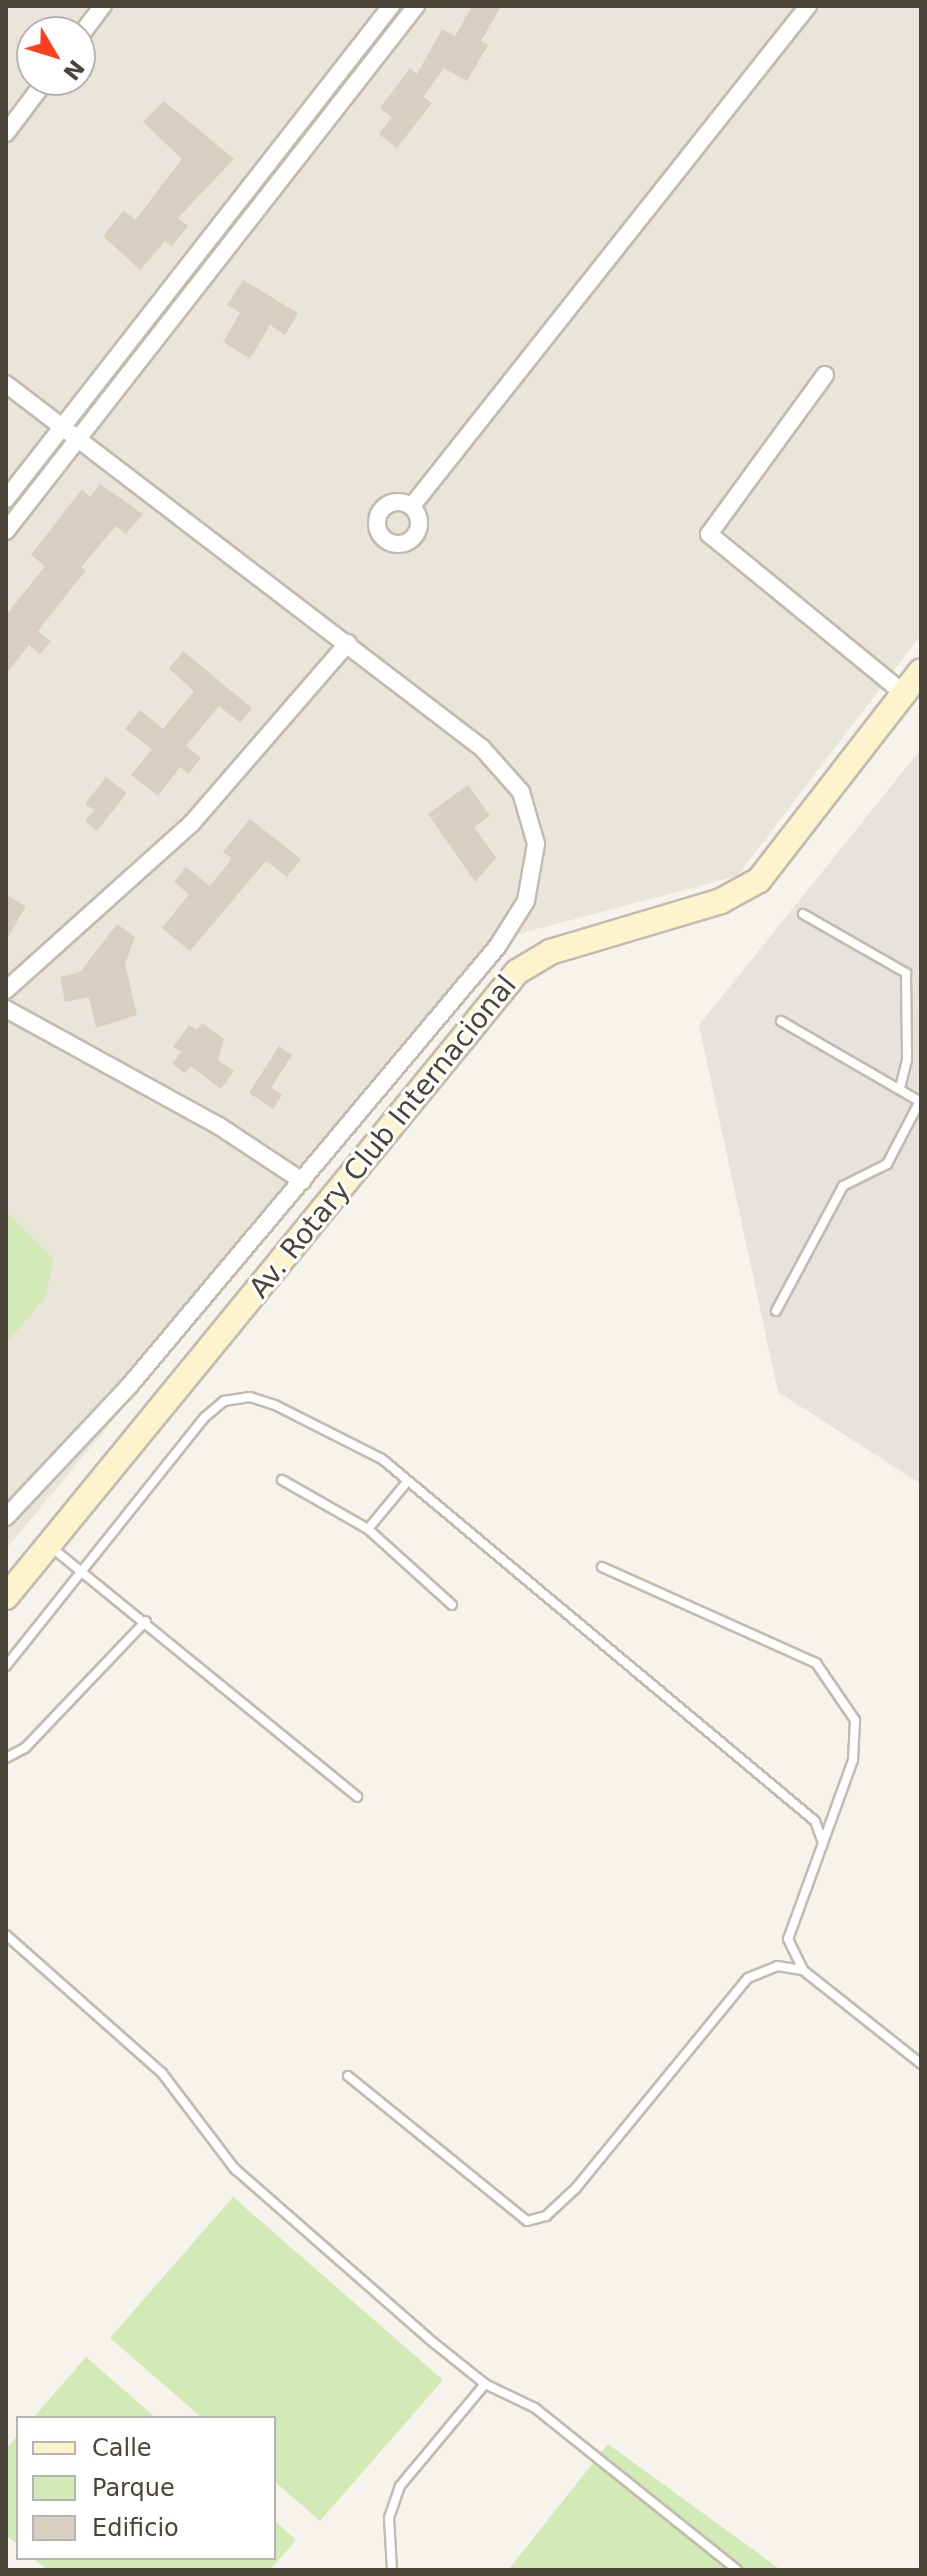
<!DOCTYPE html>
<html>
<head>
<meta charset="utf-8">
<style>
  body { margin:0 }
  #map { position:relative; width:927px; height:2576px; overflow:hidden; background:#f6f3ec; font-family:"DejaVu Sans",sans-serif }
  div>[style] { position:absolute }
  .residential>* { inset:0; background:#eae5da }
  .industrial>* { inset:0; background:#e6e2dd }
  .green>* { inset:0; background:#d2eab5 }
  .building>* { inset:0; background:#d8cfc1 }
  .roads { filter:drop-shadow(2px 0 #c2bbae) drop-shadow(-2px 0 #c2bbae) drop-shadow(0 2px #c2bbae) drop-shadow(0 -2px #c2bbae) }
  .service>* { height:8px; margin:-4px; padding:0 4px; transform-origin:4px; border-radius:4px; background:#fff }
  .minor>* { height:16px; margin:-8px; padding:0 8px; transform-origin:8px; border-radius:8px; background:#fff }
  .minor>.ring { margin:-8px; padding:0; box-sizing:content-box; background:none; border:16px solid #fff; border-radius:50% }
  .secondary>* { height:24px; margin:-12px; padding:0 12px; transform-origin:12px; border-radius:12px; background:#fff3cd }
  span { translate:-50% -50%; white-space:nowrap; text-align:center; line-height:1.15; -webkit-text-stroke:6px #fff; paint-order:stroke }
  .street-label { font-size:28px; color:#4b4439 }
  .frame { position:absolute; inset:0; border:8px solid #4b4439; pointer-events:none }
  .legend { position:absolute; left:16px; top:2416px; width:260px; height:144px; box-sizing:border-box; background:#fff; border:2px solid #b7b4b0; margin:0; padding:10px 14px; list-style:none; font-size:24px; color:#4b4439 }
  .legend li { display:flex; align-items:center; gap:16px; height:40px }
  .legend b { width:40px; border:2px solid #b7b4b0 }
  .north { position:absolute; left:16px; top:16px; width:80px; height:80px; box-sizing:border-box; background:#fff; border:2px solid #b7b4b0; border-radius:50%; rotate:128deg; font-size:22px; font-weight:700; line-height:32px; text-align:center; color:#4b4439 }
  .north::after { content:''; display:block; margin:auto; width:28px; height:36px; background:#fc3f1d; clip-path:polygon(50% 0,100% 100%,50% 72%,0 100%) }
</style>
</head>
<body>
<div id="map">
  <div class="residential">
    <i style="clip-path:polygon(evenodd,6px 6px,921px 6px,921px 635px,737px 876px,518px 934px,6px 1549px,6px 6px,32px 32px,80px 32px,80px 80px,32px 80px,32px 32px)"></i>
  </div>
  <div class="industrial">
    <i style="clip-path:polygon(921px 749px,921px 1484px,778px 1392px,699px 1025px)"></i>
  </div>
  <div class="green">
    <i style="clip-path:polygon(6px 1211px,54px 1259px,45px 1298px,6px 1343px)"></i>
    <i style="clip-path:polygon(233px 2197px,443px 2380px,320px 2521px,274px 2481px,274px 2418px,202px 2418px,110px 2338px)"></i>
    <i style="clip-path:polygon(86px 2357px,156px 2418px,33px 2418px)"></i>
    <i style="clip-path:polygon(18px 2435px,18px 2545px,6px 2535px,6px 2449px)"></i>
    <i style="clip-path:polygon(608px 2444px,781px 2570px,508px 2570px)"></i>
    <i style="clip-path:polygon(274px 2520px,296px 2540px,270px 2570px,47px 2570px,33px 2558px,274px 2558px)"></i>
  </div>
  <div class="building">
    <i style="clip-path:polygon(472px 6px,501px 6px,481px 41px,488px 45px,467px 81px,444px 68px,423px 97px,432px 103px,397px 148px,379px 134px,392px 117px,380px 108px,410px 68px,417px 74px,442px 29px,455px 36px)"></i>
    <i style="clip-path:polygon(164px 101px,234px 159px,178px 218px,188px 226px,172px 246px,165px 241px,140px 270px,103px 236px,123px 211px,136px 219px,182px 159px,143px 122px)"></i>
    <i style="clip-path:polygon(243px 280px,298px 313px,285px 335px,270px 325px,250px 359px,223px 342px,240px 313px,227px 305px)"></i>
    <i style="clip-path:polygon(100px 484px,143px 514px,126px 534px,116px 526px,81px 567px,86px 570px,38px 631px,51px 641px,40px 654px,29px 645px,6px 674px,6px 615px,45px 566px,31px 555px,82px 489px,90px 497px)"></i>
    <i style="clip-path:polygon(183px 651px,252px 708px,240px 723px,219px 706px,186px 746px,201px 758px,189px 774px,180px 767px,158px 796px,131px 775px,152px 749px,125px 729px,140px 710px,163px 729px,194px 691px,169px 669px)"></i>
    <i style="clip-path:polygon(106px 777px,127px 793px,97px 831px,85px 821px,94px 810px,85px 804px)"></i>
    <i style="clip-path:polygon(468px 785px,490px 816px,474px 827px,496px 858px,475px 882px,428px 814px)"></i>
    <i style="clip-path:polygon(250px 819px,301px 859px,287px 877px,266px 861px,190px 951px,162px 928px,189px 894px,174px 882px,186px 867px,210px 886px,232px 858px,223px 852px)"></i>
    <i style="clip-path:polygon(6px 895px,26px 906px,6px 941px)"></i>
    <i style="clip-path:polygon(117px 924px,135px 937px,125px 964px,137px 1015px,96px 1028px,89px 997px,65px 1002px,60px 977px,80px 972px)"></i>
    <i style="clip-path:polygon(202px 1023px,224px 1039px,218px 1060px,234px 1071px,221px 1089px,190px 1066px,185px 1073px,172px 1064px,181px 1052px,173px 1047px,189px 1025px,197px 1030px)"></i>
    <i style="clip-path:polygon(279px 1046px,292px 1055px,271px 1088px,282px 1095px,273px 1109px,249px 1093px)"></i>
  </div>
  <div class="roads">
    <div class="service">
      <i style="left:803px;top:914px;width:119px;rotate:29.8deg"></i>
      <i style="left:906px;top:973px;width:87px;rotate:89.3deg"></i>
      <i style="left:907px;top:1060px;width:30px;rotate:104deg"></i>
      <i style="left:781px;top:1021px;width:162px;rotate:30.1deg"></i>
      <i style="left:776px;top:1311px;width:142px;rotate:-61.8deg"></i>
      <i style="left:843px;top:1186px;width:49px;rotate:-26.6deg"></i>
      <i style="left:887px;top:1164px;width:71px;rotate:-62.4deg"></i>
      <i style="left:282px;top:1480px;width:99px;rotate:29.7deg"></i>
      <i style="left:368px;top:1529px;width:113px;rotate:42.1deg"></i>
      <i style="left:368px;top:1529px;width:61px;rotate:-50.3deg"></i>
      <i style="left:51px;top:1547px;width:395px;rotate:39.2deg"></i>
      <i style="left:602px;top:1567px;width:235px;rotate:24.2deg"></i>
      <i style="left:816px;top:1663px;width:69px;rotate:55.6deg"></i>
      <i style="left:855px;top:1720px;width:40px;rotate:92.9deg"></i>
      <i style="left:853px;top:1760px;width:88px;rotate:109.9deg"></i>
      <i style="left:6px;top:1666px;width:319px;rotate:-51.4deg"></i>
      <i style="left:205px;top:1417px;width:25px;rotate:-40deg"></i>
      <i style="left:224px;top:1401px;width:26px;rotate:-9deg"></i>
      <i style="left:250px;top:1397px;width:26px;rotate:18deg"></i>
      <i style="left:275px;top:1405px;width:120px;rotate:26.8deg"></i>
      <i style="left:382px;top:1459px;width:564px;rotate:39.9deg"></i>
      <i style="left:815px;top:1821px;width:23px;rotate:70deg"></i>
      <i style="left:823px;top:1843px;width:102px;rotate:110deg"></i>
      <i style="left:788px;top:1939px;width:34px;rotate:64deg"></i>
      <i style="left:6px;top:1758px;width:21px;rotate:-28deg"></i>
      <i style="left:25px;top:1748px;width:175px;rotate:-46.4deg"></i>
      <i style="left:6px;top:1935px;width:208px;rotate:41.5deg"></i>
      <i style="left:162px;top:2073px;width:121px;rotate:52.8deg"></i>
      <i style="left:235px;top:2169px;width:264px;rotate:41.2deg"></i>
      <i style="left:434px;top:2343px;width:65px;rotate:38.8deg"></i>
      <i style="left:485px;top:2384px;width:55px;rotate:25.6deg"></i>
      <i style="left:535px;top:2408px;width:259px;rotate:38.7deg"></i>
      <i style="left:348px;top:2076px;width:230px;rotate:39deg"></i>
      <i style="left:527px;top:2221px;width:20px;rotate:-15deg"></i>
      <i style="left:546px;top:2216px;width:41px;rotate:-43deg"></i>
      <i style="left:576px;top:2188px;width:271px;rotate:-50.7deg"></i>
      <i style="left:748px;top:1978px;width:31px;rotate:-22deg"></i>
      <i style="left:777px;top:1966px;width:26px;rotate:9deg"></i>
      <i style="left:803px;top:1970px;width:151px;rotate:38.5deg"></i>
      <i style="left:392px;top:2570px;width:52px;rotate:-93.3deg"></i>
      <i style="left:389px;top:2518px;width:34px;rotate:-71deg"></i>
      <i style="left:400px;top:2486px;width:133px;rotate:-50.2deg"></i>
    </div>
    <div class="minor">
      <i style="left:80px;top:36px;width:38px;rotate:-53deg"></i>
      <i style="left:6px;top:133px;width:66px;rotate:-53deg"></i>
      <i style="left:825px;top:375px;width:197px;rotate:126.1deg"></i>
      <i style="left:709px;top:534px;width:251px;rotate:39.3deg"></i>
      <i style="left:6px;top:384px;width:599px;rotate:37.41deg"></i>
      <i style="left:482px;top:748px;width:59px;rotate:48.4deg"></i>
      <i style="left:521px;top:792px;width:54px;rotate:73.9deg"></i>
      <i style="left:536px;top:844px;width:58px;rotate:100deg"></i>
      <i style="left:526px;top:901px;width:54px;rotate:122.2deg"></i>
      <i style="left:497px;top:947px;width:571px;rotate:129.96deg"></i>
      <i style="left:130px;top:1385px;width:181px;rotate:133.2deg"></i>
      <i style="left:6px;top:499px;width:626px;rotate:-52.01deg"></i>
      <i class="ring" style="left:377px;top:502px;width:26px;height:26px"></i>
      <i style="left:412px;top:506px;width:638px;rotate:-51.62deg"></i>
      <i style="left:6px;top:531px;width:666px;rotate:-52.01deg"></i>
      <i style="left:6px;top:990px;width:250px;rotate:-41.9deg"></i>
      <i style="left:192px;top:823px;width:238px;rotate:-49.1deg"></i>
      <i style="left:6px;top:1009px;width:243px;rotate:28.8deg"></i>
      <i style="left:219px;top:1126px;width:100px;rotate:33.5deg"></i>
    </div>
    <div class="secondary">
      <i style="left:6px;top:1597px;width:807px;rotate:-50.73deg"></i>
      <i style="left:517px;top:972px;width:39px;rotate:-31deg"></i>
      <i style="left:550px;top:952px;width:178px;rotate:-16.6deg"></i>
      <i style="left:721px;top:901px;width:43px;rotate:-28.9deg"></i>
      <i style="left:759px;top:880px;width:264px;rotate:-52.2deg"></i>
    </div>
  </div>
  <div class="street-label">
    <span style="left:383px;top:1137px;rotate:-51deg">Av. Rotary Club Internacional</span>
  </div>
  <div class="frame"></div>
  <ul class="legend">
  <li><b style="height:10px;background:#fff3cd"></b>Calle</li>
  <li><b style="height:22px;background:#d2eab5"></b>Parque</li>
  <li><b style="height:22px;background:#d8cfc1"></b>Edificio</li>
  </ul>
  <div class="north">N</div>
</div>
</body>
</html>
